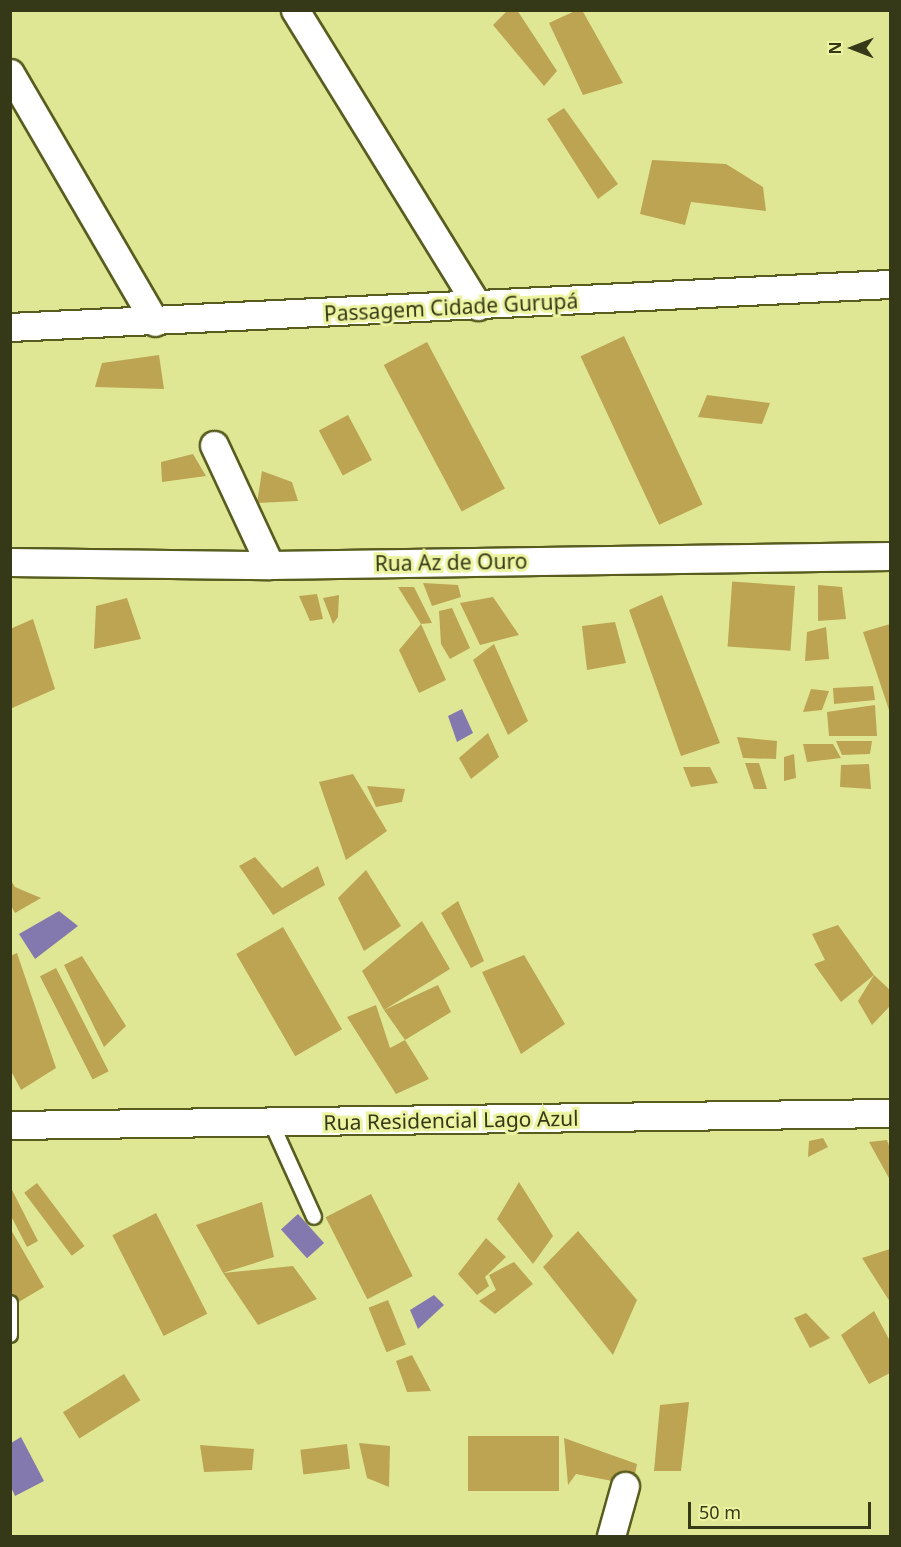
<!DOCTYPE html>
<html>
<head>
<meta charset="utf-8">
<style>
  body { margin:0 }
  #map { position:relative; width:901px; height:1547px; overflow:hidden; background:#dfe794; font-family:"Noto Sans",sans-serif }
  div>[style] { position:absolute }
  .water>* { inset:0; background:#8479af; transform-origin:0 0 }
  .building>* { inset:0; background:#bca452; transform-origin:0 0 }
  .roads { filter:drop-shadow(2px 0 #585d1f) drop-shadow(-2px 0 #585d1f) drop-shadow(0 2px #585d1f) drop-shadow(0 -2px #585d1f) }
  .service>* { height:14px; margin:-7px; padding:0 7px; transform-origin:7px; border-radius:7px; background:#fff }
  .minor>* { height:27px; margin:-13.5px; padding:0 13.5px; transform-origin:13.5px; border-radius:13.5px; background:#fff }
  span { translate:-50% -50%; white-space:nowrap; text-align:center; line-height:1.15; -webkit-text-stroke:6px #ecf4a1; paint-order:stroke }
  .street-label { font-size:21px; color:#363917 }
  .frame { position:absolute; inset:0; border:12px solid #363917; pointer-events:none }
  .north { position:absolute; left:823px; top:18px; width:60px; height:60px; -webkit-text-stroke:4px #ecf4a1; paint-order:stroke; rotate:270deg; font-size:16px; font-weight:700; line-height:24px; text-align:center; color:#363917 }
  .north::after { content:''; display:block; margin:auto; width:21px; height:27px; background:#363917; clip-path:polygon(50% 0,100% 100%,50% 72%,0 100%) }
  .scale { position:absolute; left:688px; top:1502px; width:183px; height:27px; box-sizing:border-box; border:3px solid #363917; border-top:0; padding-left:8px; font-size:18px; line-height:21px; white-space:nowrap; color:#363917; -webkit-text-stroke:4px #ecf4a1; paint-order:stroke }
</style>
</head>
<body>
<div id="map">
  <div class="water">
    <i style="clip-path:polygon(462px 709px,473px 733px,457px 742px,448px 716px)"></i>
    <i style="clip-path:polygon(59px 911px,78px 926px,35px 959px,19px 934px)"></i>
    <i style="left:298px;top:1214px;width:39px;height:23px;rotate:48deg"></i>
    <i style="clip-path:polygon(434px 1295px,444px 1305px,418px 1329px,410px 1310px)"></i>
    <i style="clip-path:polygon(21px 1437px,44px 1481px,15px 1496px,11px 1487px,11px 1443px)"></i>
  </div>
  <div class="building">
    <i style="clip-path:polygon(508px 10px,517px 10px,557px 71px,544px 86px,493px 25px)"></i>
    <i style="clip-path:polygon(577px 10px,582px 10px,623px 83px,583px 95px,549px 23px)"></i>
    <i style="clip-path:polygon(564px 108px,618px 184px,598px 199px,547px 119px)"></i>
    <i style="clip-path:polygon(652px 160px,726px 164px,763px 187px,766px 211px,691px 202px,685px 225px,640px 214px)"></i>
    <i style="left:624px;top:336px;width:186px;height:48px;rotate:65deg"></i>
    <i style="left:427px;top:342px;width:166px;height:49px;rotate:62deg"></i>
    <i style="clip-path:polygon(159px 355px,164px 389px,95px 387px,102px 363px)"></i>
    <i style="clip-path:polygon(707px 395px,770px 403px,762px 424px,698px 417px)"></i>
    <i style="left:348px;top:415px;width:51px;height:33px;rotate:62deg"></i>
    <i style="clip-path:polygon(193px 454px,206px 476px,162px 482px,161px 462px)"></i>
    <i style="clip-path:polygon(262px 471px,292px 482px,298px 501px,257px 503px)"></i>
    <i style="clip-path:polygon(423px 583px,458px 585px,461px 597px,432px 606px)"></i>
    <i style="clip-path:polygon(818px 585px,842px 587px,846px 619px,818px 621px)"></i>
    <i style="left:795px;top:586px;width:65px;height:63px;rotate:94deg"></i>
    <i style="clip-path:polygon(398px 587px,414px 587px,432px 623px,421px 624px)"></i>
    <i style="clip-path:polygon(317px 594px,323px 619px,310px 621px,299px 596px)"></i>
    <i style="clip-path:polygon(339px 595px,338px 617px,333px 624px,323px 598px)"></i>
    <i style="clip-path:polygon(662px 595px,720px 743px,681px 756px,629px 610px)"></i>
    <i style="clip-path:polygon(493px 597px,519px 635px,480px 645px,460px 603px)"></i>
    <i style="clip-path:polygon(127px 598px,141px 639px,94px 649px,96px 606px)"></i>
    <i style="clip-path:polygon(452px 608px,470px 648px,450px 659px,441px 644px,439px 611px)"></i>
    <i style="clip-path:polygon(33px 619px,55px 689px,10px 709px,10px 629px)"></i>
    <i style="clip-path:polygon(615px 622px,626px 663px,587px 670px,582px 626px)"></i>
    <i style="clip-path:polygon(421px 624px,446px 680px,419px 693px,399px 650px)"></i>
    <i style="clip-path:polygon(890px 624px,890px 713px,863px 632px)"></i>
    <i style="clip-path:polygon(826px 627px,829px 659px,805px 661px,807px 632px)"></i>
    <i style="clip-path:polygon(494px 644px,528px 721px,508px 735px,473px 660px)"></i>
    <i style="clip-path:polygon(873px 686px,875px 700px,834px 704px,833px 688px)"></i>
    <i style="clip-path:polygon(811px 689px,829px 691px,822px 710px,803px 712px)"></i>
    <i style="clip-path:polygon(875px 705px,877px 736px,829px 736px,827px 712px)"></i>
    <i style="clip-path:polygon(488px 733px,499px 757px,471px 779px,459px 758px)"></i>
    <i style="clip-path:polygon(737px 737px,777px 741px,776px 759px,743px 758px)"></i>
    <i style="clip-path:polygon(836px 741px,872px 741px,870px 754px,842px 755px)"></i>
    <i style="clip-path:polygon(803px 744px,833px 744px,841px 758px,807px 762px)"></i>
    <i style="clip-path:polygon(794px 754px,796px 778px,784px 781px,784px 757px)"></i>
    <i style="clip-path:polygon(745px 763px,759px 763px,767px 789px,754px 789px)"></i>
    <i style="clip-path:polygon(869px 764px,871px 789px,840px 787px,841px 765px)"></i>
    <i style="clip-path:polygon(683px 767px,710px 767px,718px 783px,691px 787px)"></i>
    <i style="clip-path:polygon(353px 774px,387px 831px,346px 860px,319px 782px)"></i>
    <i style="clip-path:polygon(367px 786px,405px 789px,402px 802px,376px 807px)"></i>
    <i style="clip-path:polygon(255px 857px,282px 888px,318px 866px,325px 885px,273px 915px,239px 866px)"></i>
    <i style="clip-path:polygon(366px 870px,401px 926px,364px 951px,338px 898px)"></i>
    <i style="clip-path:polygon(10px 879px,15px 887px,41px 898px,15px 913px,10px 904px)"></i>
    <i style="clip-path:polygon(458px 901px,484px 961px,471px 968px,441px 913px)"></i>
    <i style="clip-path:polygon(422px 921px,450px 969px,384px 1010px,362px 971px)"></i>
    <i style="clip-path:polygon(838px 925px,874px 975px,841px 1002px,814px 964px,825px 960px,812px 934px)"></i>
    <i style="left:283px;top:927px;width:118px;height:54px;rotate:60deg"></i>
    <i style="clip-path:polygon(17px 953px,56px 1068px,21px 1090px,10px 1069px,10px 956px)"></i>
    <i style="clip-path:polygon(524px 955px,565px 1024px,521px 1054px,482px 972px)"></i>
    <i style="clip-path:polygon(82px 956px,126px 1026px,104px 1047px,64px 965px)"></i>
    <i style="left:56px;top:968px;width:116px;height:18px;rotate:63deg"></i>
    <i style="clip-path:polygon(874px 975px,890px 990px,890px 1006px,872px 1025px,858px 1001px)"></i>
    <i style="clip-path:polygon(438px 985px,451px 1012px,405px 1040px,384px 1010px)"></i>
    <i style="clip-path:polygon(376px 1005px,390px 1048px,405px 1040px,429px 1079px,396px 1094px,347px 1017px)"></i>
    <i style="clip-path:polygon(823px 1138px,828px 1147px,808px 1157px,809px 1141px)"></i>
    <i style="clip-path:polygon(887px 1140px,890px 1148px,890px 1180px,869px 1142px)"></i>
    <i style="clip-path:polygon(519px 1182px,553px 1236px,533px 1264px,497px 1219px)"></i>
    <i style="left:37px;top:1183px;width:79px;height:16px;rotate:53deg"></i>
    <i style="clip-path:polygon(10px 1186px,38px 1241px,27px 1247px,10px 1214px)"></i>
    <i style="left:371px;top:1194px;width:92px;height:51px;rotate:63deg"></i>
    <i style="clip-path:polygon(262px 1202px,274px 1257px,223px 1273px,196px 1225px)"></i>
    <i style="left:156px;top:1213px;width:113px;height:49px;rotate:63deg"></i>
    <i style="clip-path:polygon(10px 1228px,44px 1287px,17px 1303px,10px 1292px)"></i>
    <i style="clip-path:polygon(578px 1231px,637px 1300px,613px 1355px,543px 1267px)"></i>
    <i style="clip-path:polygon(486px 1238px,506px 1257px,485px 1277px,489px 1286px,477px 1295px,458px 1274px)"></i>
    <i style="clip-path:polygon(890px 1249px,890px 1302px,862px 1258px)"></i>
    <i style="clip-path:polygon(514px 1262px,533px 1284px,495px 1314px,479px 1301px,496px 1290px,489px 1275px)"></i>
    <i style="clip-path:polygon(293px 1266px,317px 1299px,258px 1325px,223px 1273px)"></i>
    <i style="left:388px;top:1300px;width:48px;height:21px;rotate:68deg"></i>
    <i style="clip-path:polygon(874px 1311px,890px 1341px,890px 1373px,869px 1384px,841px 1335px)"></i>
    <i style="clip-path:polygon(806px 1313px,830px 1338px,810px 1348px,794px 1318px)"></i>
    <i style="clip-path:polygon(412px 1355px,431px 1391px,407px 1392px,396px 1361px)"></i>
    <i style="left:124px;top:1374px;width:31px;height:72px;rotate:58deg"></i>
    <i style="clip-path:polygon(689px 1402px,681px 1471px,654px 1471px,660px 1405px)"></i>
    <i style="left:559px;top:1436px;width:55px;height:91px;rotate:90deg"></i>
    <i style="clip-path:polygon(564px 1438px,637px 1464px,633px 1485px,576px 1474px,568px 1485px)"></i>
    <i style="clip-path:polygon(359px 1443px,390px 1446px,389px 1487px,367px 1478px)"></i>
    <i style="left:347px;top:1444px;width:25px;height:47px;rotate:83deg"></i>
    <i style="clip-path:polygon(200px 1445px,254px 1449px,252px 1470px,204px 1472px)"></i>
  </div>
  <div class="roads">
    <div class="service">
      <i style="left:271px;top:1122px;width:104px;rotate:65.6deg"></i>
      <i style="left:10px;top:1303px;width:32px;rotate:90deg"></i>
    </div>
    <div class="minor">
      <i style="left:295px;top:10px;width:348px;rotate:58.3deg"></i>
      <i style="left:10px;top:73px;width:288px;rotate:59.8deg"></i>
      <i style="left:10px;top:327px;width:881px;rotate:-2.8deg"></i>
      <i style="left:214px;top:445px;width:132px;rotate:65deg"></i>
      <i style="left:10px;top:562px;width:260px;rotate:0.7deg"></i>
      <i style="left:270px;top:565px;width:620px;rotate:-0.83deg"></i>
      <i style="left:10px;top:1125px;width:880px;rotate:-0.78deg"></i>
      <i style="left:611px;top:1536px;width:52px;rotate:-74.4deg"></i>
    </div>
  </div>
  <div class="street-label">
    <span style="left:451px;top:307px;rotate:-3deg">Passagem Cidade Gurupá</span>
    <span style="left:451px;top:562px;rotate:-1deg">Rua Az de Ouro</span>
    <span style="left:451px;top:1120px;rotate:-1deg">Rua Residencial Lago Azul</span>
  </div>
  <div class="frame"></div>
  <div class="north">N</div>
  <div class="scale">50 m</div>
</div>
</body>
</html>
